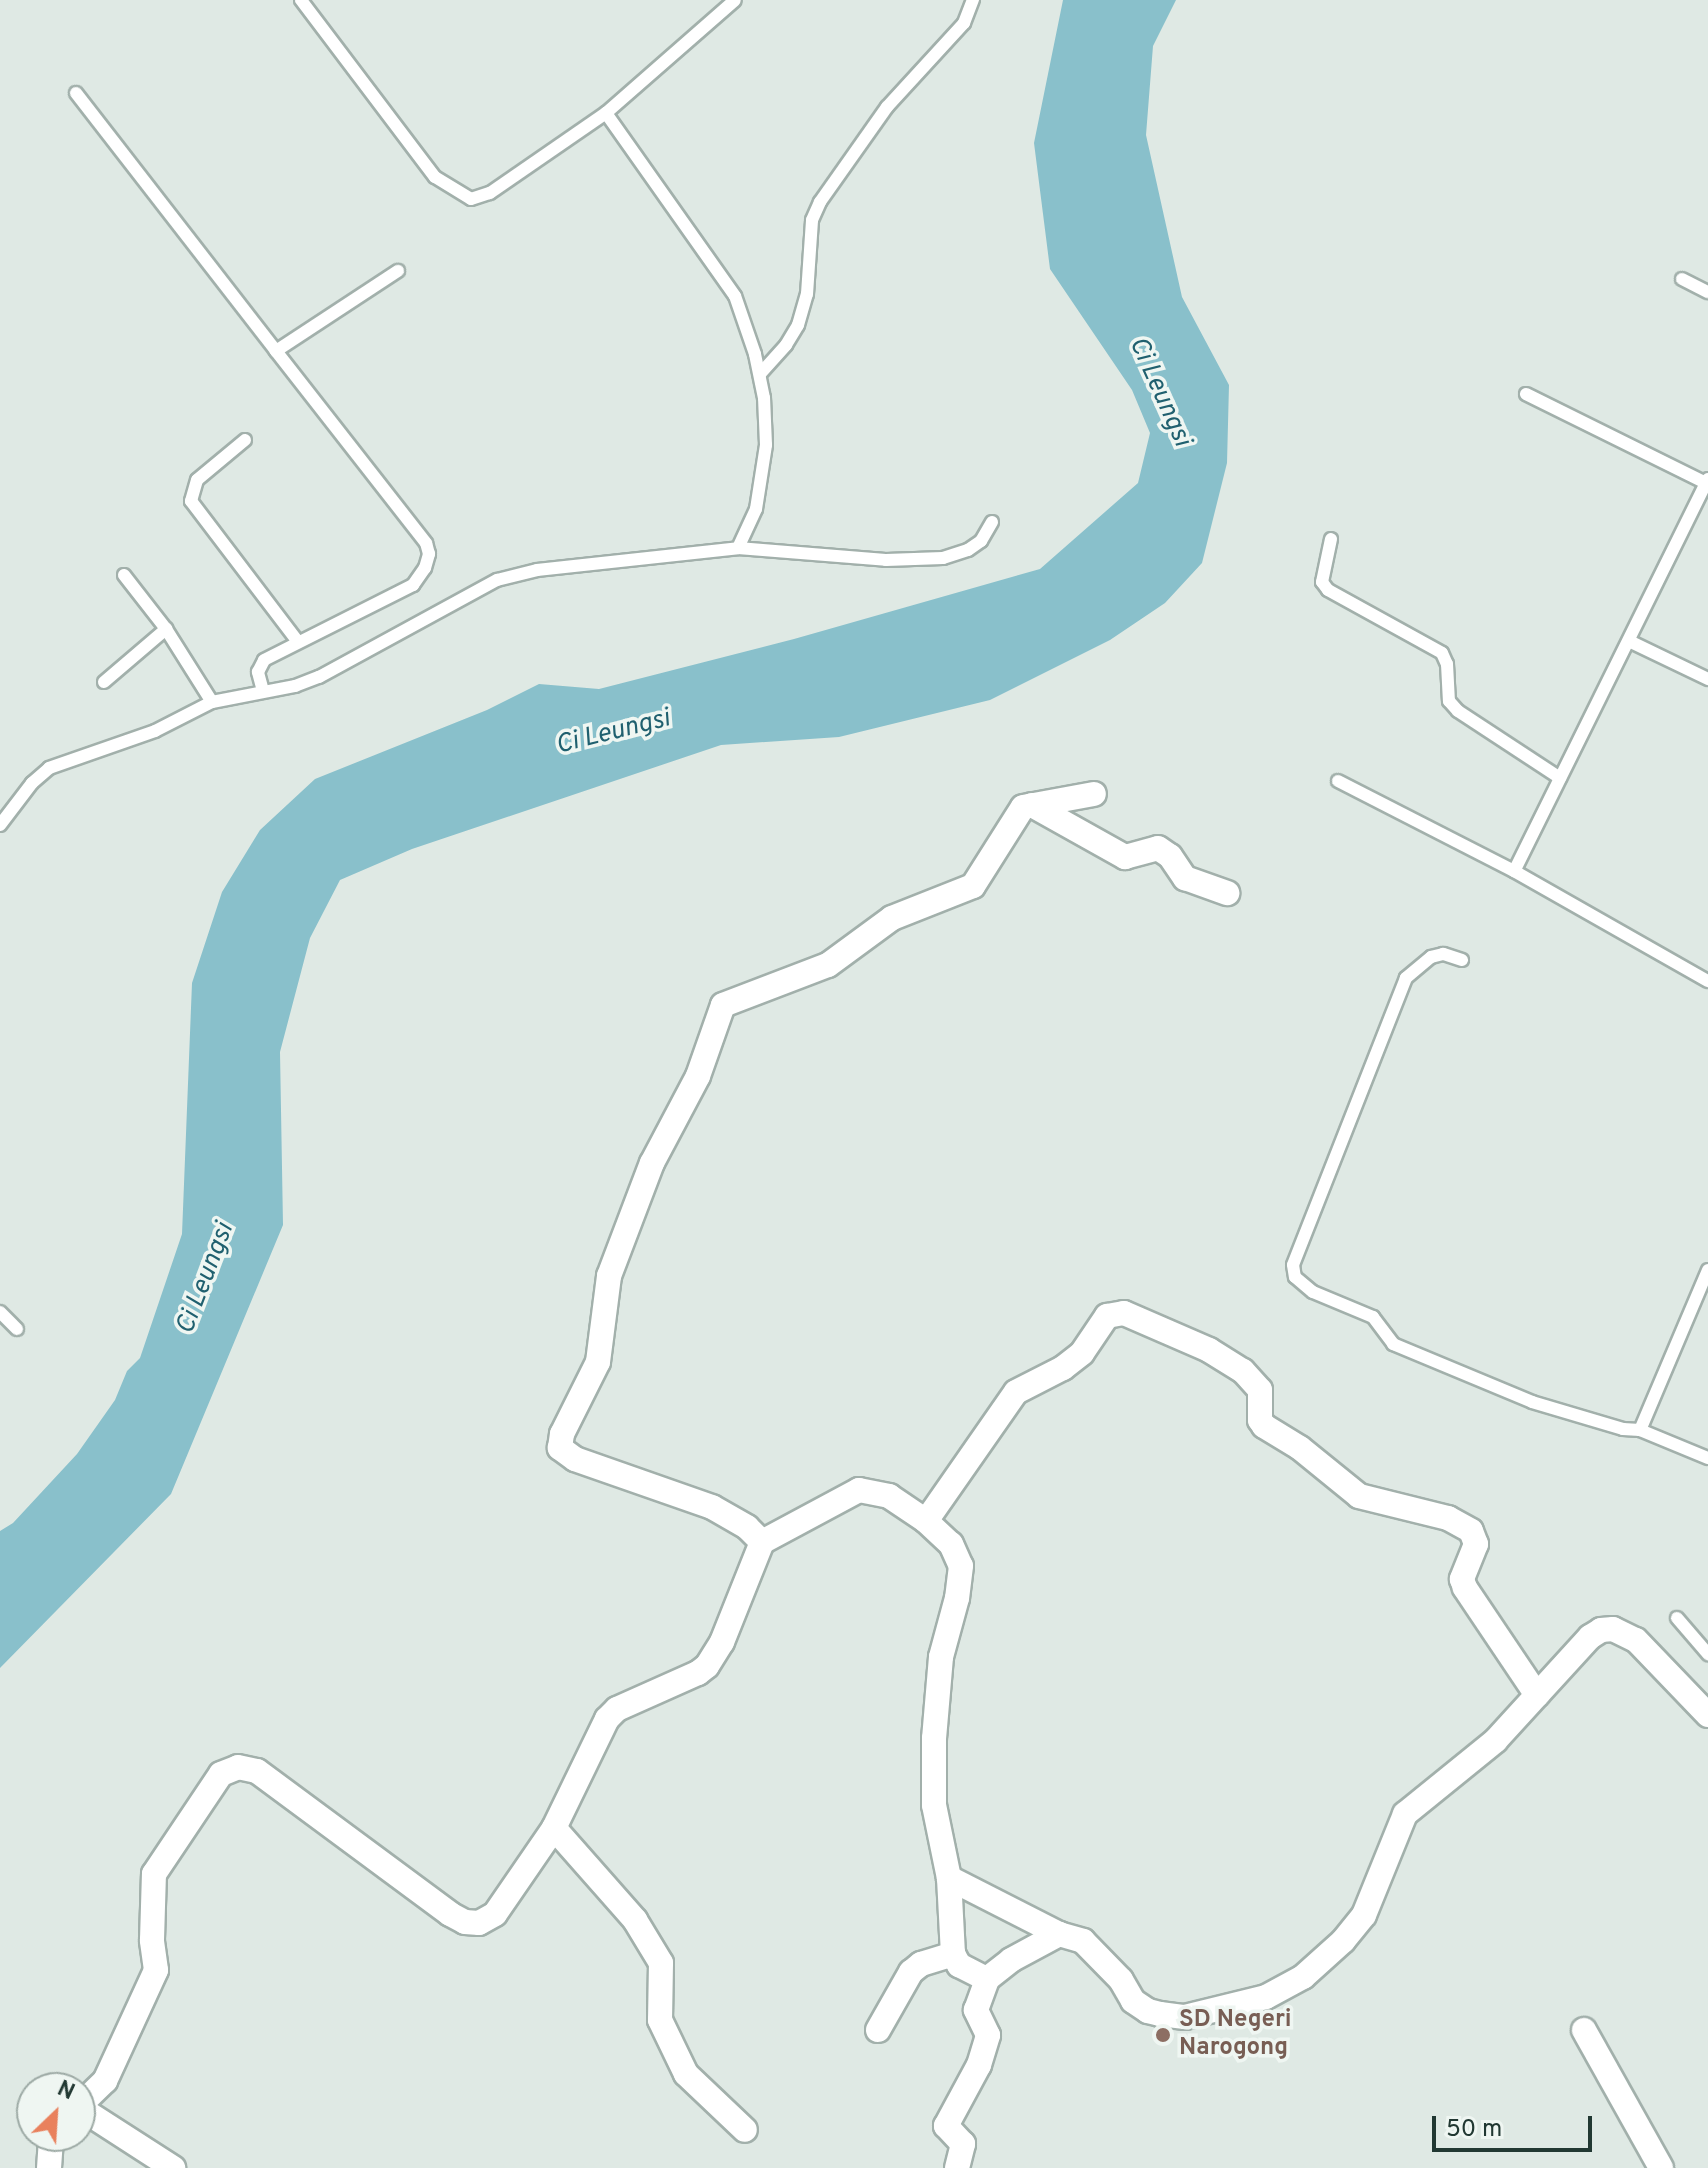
<!DOCTYPE html>
<html>
<head>
<meta charset="utf-8">
<style>
  body { margin:0 }
  #map { position:relative; width:1708px; height:2168px; overflow:hidden; background:#dfe9e4; font-family:Overpass,sans-serif }
  div>[style] { position:absolute }
  .water>* { inset:0; background:#89c0cb }
  .roads { filter:drop-shadow(2px 0 #a2b0ab) drop-shadow(-2px 0 #a2b0ab) drop-shadow(0 2px #a2b0ab) drop-shadow(0 -2px #a2b0ab) }
  .service>* { height:12px; margin:-6px; padding:0 6px; transform-origin:6px; border-radius:6px; background:#fff }
  .minor>* { height:24px; margin:-12px; padding:0 12px; transform-origin:12px; border-radius:12px; background:#fff }
  .dots>* { width:22px; height:22px; translate:-50% -50%; box-sizing:border-box; border:4px solid #eff6f2; border-radius:50% }
  span { translate:-50% -50%; white-space:nowrap; text-align:center; line-height:1.15; -webkit-text-stroke:7px #eff6f2; paint-order:stroke }
  .education-label { font-size:24px; color:#785e54; font-weight:700 }
  .left { translate:0 -50%; text-align:left }
  .water-label { font-size:26px; color:#20606f; font-style:italic }
  .north { position:absolute; left:16px; top:2072px; width:80px; height:80px; box-sizing:border-box; background:#eff6f2; border:2px solid #9daaa5; border-radius:50%; rotate:25deg; font-size:22px; font-weight:700; line-height:32px; text-align:center; color:#213832 }
  .north::after { content:''; display:block; margin:auto; width:28px; height:36px; background:#e9815d; clip-path:polygon(50% 0,100% 100%,50% 72%,0 100%) }
  .scale { position:absolute; left:1432px; top:2116px; width:160px; height:36px; box-sizing:border-box; border:4px solid #213832; border-top:0; padding-left:10px; font-size:24px; line-height:28px; white-space:nowrap; color:#213832; -webkit-text-stroke:6px #eff6f2; paint-order:stroke }
</style>
</head>
<body>
<div id="map">
  <div class="water">
    <i style="clip-path:polygon(1063px 0,1176px 0,1153px 46px,1146px 135px,1182px 297px,1229px 385px,1227px 463px,1202px 563px,1165px 603px,1110px 640px,990px 700px,839px 737px,721px 745px,412px 849px,340px 880px,310px 938px,280px 1052px,283px 1225px,171px 1494px,0 1668px,0 1531px,13px 1523px,77px 1454px,115px 1400px,127px 1371px,140px 1358px,182px 1234px,192px 983px,222px 892px,260px 830px,315px 779px,487px 710px,539px 684px,599px 689px,794px 639px,1040px 569px,1138px 483px,1150px 433px,1132px 390px,1050px 269px,1034px 143px)"></i>
  </div>
  <div class="roads">
    <div class="service">
      <i style="left:301px;top:0;width:222px;rotate:52.9deg"></i>
      <i style="left:435px;top:177px;width:42px;rotate:31.4deg"></i>
      <i style="left:471px;top:199px;width:20px;rotate:-18deg"></i>
      <i style="left:490px;top:193px;width:141px;rotate:-34.6deg"></i>
      <i style="left:76px;top:93px;width:326px;rotate:52.2deg"></i>
      <i style="left:276px;top:351px;width:146px;rotate:-33.3deg"></i>
      <i style="left:1682px;top:279px;width:29px;rotate:27deg"></i>
      <i style="left:760px;top:374px;width:39px;rotate:-48deg"></i>
      <i style="left:786px;top:345px;width:23px;rotate:-59deg"></i>
      <i style="left:798px;top:325px;width:32px;rotate:-74deg"></i>
      <i style="left:807px;top:294px;width:74px;rotate:-86.1deg"></i>
      <i style="left:812px;top:220px;width:20px;rotate:-66deg"></i>
      <i style="left:820px;top:202px;width:116px;rotate:-54.8deg"></i>
      <i style="left:887px;top:107px;width:114px;rotate:-47.5deg"></i>
      <i style="left:964px;top:23px;width:25px;rotate:-69deg"></i>
      <i style="left:1526px;top:394px;width:201px;rotate:26.3deg"></i>
      <i style="left:245px;top:440px;width:62px;rotate:140.2deg"></i>
      <i style="left:197px;top:480px;width:22px;rotate:106deg"></i>
      <i style="left:191px;top:501px;width:177px;rotate:52.8deg"></i>
      <i style="left:1708px;top:479px;width:437px;rotate:116.3deg"></i>
      <i style="left:1514px;top:871px;width:223px;rotate:29.6deg"></i>
      <i style="left:1331px;top:539px;width:44px;rotate:101.8deg"></i>
      <i style="left:1322px;top:582px;width:10px;rotate:53deg"></i>
      <i style="left:1328px;top:590px;width:130px;rotate:28.9deg"></i>
      <i style="left:1442px;top:653px;width:12px;rotate:66deg"></i>
      <i style="left:1447px;top:664px;width:37px;rotate:87deg"></i>
      <i style="left:1449px;top:701px;width:13px;rotate:48deg"></i>
      <i style="left:1458px;top:711px;width:122px;rotate:33.3deg"></i>
      <i style="left:738px;top:548px;width:148px;rotate:4.6deg"></i>
      <i style="left:886px;top:560px;width:57px;rotate:-2deg"></i>
      <i style="left:943px;top:558px;width:26px;rotate:-18deg"></i>
      <i style="left:968px;top:550px;width:16px;rotate:-35deg"></i>
      <i style="left:981px;top:541px;width:22px;rotate:-60deg"></i>
      <i style="left:124px;top:575px;width:68px;rotate:52.1deg"></i>
      <i style="left:166px;top:629px;width:86px;rotate:57.8deg"></i>
      <i style="left:1629px;top:641px;width:88px;rotate:25.7deg"></i>
      <i style="left:104px;top:682px;width:82px;rotate:-40.5deg"></i>
      <i style="left:263px;top:691px;width:20px;rotate:-105deg"></i>
      <i style="left:258px;top:672px;width:13px;rotate:-63deg"></i>
      <i style="left:264px;top:660px;width:167px;rotate:-26.7deg"></i>
      <i style="left:413px;top:585px;width:21px;rotate:-55deg"></i>
      <i style="left:425px;top:568px;width:15px;rotate:-74deg"></i>
      <i style="left:429px;top:554px;width:11px;rotate:-105deg"></i>
      <i style="left:426px;top:543px;width:244px;rotate:-128deg"></i>
      <i style="left:1338px;top:781px;width:198px;rotate:27.1deg"></i>
      <i style="left:0;top:825px;width:53px;rotate:-52.7deg"></i>
      <i style="left:32px;top:783px;width:23px;rotate:-41deg"></i>
      <i style="left:49px;top:768px;width:112px;rotate:-19.2deg"></i>
      <i style="left:155px;top:731px;width:64px;rotate:-27deg"></i>
      <i style="left:212px;top:702px;width:85px;rotate:-10.9deg"></i>
      <i style="left:295px;top:686px;width:26px;rotate:-21deg"></i>
      <i style="left:319px;top:677px;width:203px;rotate:-28.6deg"></i>
      <i style="left:497px;top:580px;width:41px;rotate:-14deg"></i>
      <i style="left:537px;top:570px;width:202px;rotate:-6.2deg"></i>
      <i style="left:738px;top:548px;width:43px;rotate:-65.2deg"></i>
      <i style="left:756px;top:509px;width:65px;rotate:-81.1deg"></i>
      <i style="left:766px;top:445px;width:47px;rotate:-92.4deg"></i>
      <i style="left:764px;top:398px;width:45px;rotate:-101.6deg"></i>
      <i style="left:755px;top:354px;width:61px;rotate:-109deg"></i>
      <i style="left:735px;top:296px;width:224px;rotate:-125.2deg"></i>
      <i style="left:606px;top:113px;width:171px;rotate:-41.2deg"></i>
      <i style="left:1462px;top:960px;width:20px;rotate:-162deg"></i>
      <i style="left:1443px;top:954px;width:12px;rotate:166deg"></i>
      <i style="left:1431px;top:957px;width:33px;rotate:140deg"></i>
      <i style="left:1406px;top:978px;width:308px;rotate:111.5deg"></i>
      <i style="left:1293px;top:1265px;width:12px;rotate:81deg"></i>
      <i style="left:1295px;top:1277px;width:23px;rotate:40deg"></i>
      <i style="left:1313px;top:1292px;width:65px;rotate:22.6deg"></i>
      <i style="left:1373px;top:1317px;width:34px;rotate:53deg"></i>
      <i style="left:1393px;top:1344px;width:151px;rotate:22.6deg"></i>
      <i style="left:1532px;top:1402px;width:95px;rotate:16.5deg"></i>
      <i style="left:1623px;top:1429px;width:17px;rotate:3deg"></i>
      <i style="left:1708px;top:1270px;width:174px;rotate:113deg"></i>
      <i style="left:1640px;top:1430px;width:74px;rotate:22.4deg"></i>
      <i style="left:0;top:1312px;width:24px;rotate:45deg"></i>
      <i style="left:1677px;top:1618px;width:48px;rotate:49.3deg"></i>
    </div>
    <div class="minor">
      <i style="left:1032px;top:805px;width:107px;rotate:29.2deg"></i>
      <i style="left:1125px;top:857px;width:34px;rotate:-15deg"></i>
      <i style="left:1158px;top:848px;width:14px;rotate:34deg"></i>
      <i style="left:1170px;top:856px;width:27px;rotate:56deg"></i>
      <i style="left:1185px;top:878px;width:45px;rotate:19.7deg"></i>
      <i style="left:926px;top:1521px;width:157px;rotate:-55.1deg"></i>
      <i style="left:1016px;top:1392px;width:53px;rotate:-27.1deg"></i>
      <i style="left:1063px;top:1368px;width:24px;rotate:-38deg"></i>
      <i style="left:1082px;top:1353px;width:45px;rotate:-56deg"></i>
      <i style="left:1107px;top:1316px;width:17px;rotate:-10deg"></i>
      <i style="left:1124px;top:1313px;width:93px;rotate:23.5deg"></i>
      <i style="left:1209px;top:1350px;width:40px;rotate:32deg"></i>
      <i style="left:1243px;top:1371px;width:25px;rotate:48deg"></i>
      <i style="left:1260px;top:1390px;width:30px;rotate:90deg"></i>
      <i style="left:1260px;top:1420px;width:7px;rotate:56deg"></i>
      <i style="left:1264px;top:1426px;width:42px;rotate:31.4deg"></i>
      <i style="left:1300px;top:1448px;width:76px;rotate:39.1deg"></i>
      <i style="left:1359px;top:1496px;width:92px;rotate:13.9deg"></i>
      <i style="left:1448px;top:1518px;width:26px;rotate:29deg"></i>
      <i style="left:1471px;top:1531px;width:14px;rotate:69deg"></i>
      <i style="left:1476px;top:1544px;width:38px;rotate:112deg"></i>
      <i style="left:1462px;top:1579px;width:9px;rotate:72deg"></i>
      <i style="left:1465px;top:1588px;width:129px;rotate:56.1deg"></i>
      <i style="left:762px;top:1542px;width:110px;rotate:-28.2deg"></i>
      <i style="left:859px;top:1490px;width:31px;rotate:11deg"></i>
      <i style="left:889px;top:1496px;width:45px;rotate:34deg"></i>
      <i style="left:926px;top:1521px;width:34px;rotate:43deg"></i>
      <i style="left:951px;top:1544px;width:24px;rotate:66deg"></i>
      <i style="left:961px;top:1566px;width:32px;rotate:97deg"></i>
      <i style="left:957px;top:1598px;width:61px;rotate:105.2deg"></i>
      <i style="left:941px;top:1657px;width:81px;rotate:94.9deg"></i>
      <i style="left:934px;top:1738px;width:67px;rotate:90deg"></i>
      <i style="left:934px;top:1805px;width:75px;rotate:78.4deg"></i>
      <i style="left:949px;top:1878px;width:76px;rotate:87deg"></i>
      <i style="left:953px;top:1954px;width:13px;rotate:61deg"></i>
      <i style="left:959px;top:1965px;width:31px;rotate:27deg"></i>
      <i style="left:987px;top:1979px;width:31px;rotate:-38deg"></i>
      <i style="left:1011px;top:1960px;width:55px;rotate:-28.4deg"></i>
      <i style="left:1059px;top:1934px;width:25px;rotate:16deg"></i>
      <i style="left:1083px;top:1941px;width:54px;rotate:45.7deg"></i>
      <i style="left:1121px;top:1980px;width:24px;rotate:60deg"></i>
      <i style="left:1133px;top:2001px;width:18px;rotate:34deg"></i>
      <i style="left:1148px;top:2011px;width:12px;rotate:14deg"></i>
      <i style="left:1160px;top:2014px;width:25px;rotate:7deg"></i>
      <i style="left:1185px;top:2017px;width:83px;rotate:-13.9deg"></i>
      <i style="left:1266px;top:1997px;width:42px;rotate:-28.4deg"></i>
      <i style="left:1303px;top:1977px;width:54px;rotate:-42deg"></i>
      <i style="left:1343px;top:1941px;width:33px;rotate:-51deg"></i>
      <i style="left:1364px;top:1915px;width:109px;rotate:-67.9deg"></i>
      <i style="left:1405px;top:1814px;width:116px;rotate:-39deg"></i>
      <i style="left:1495px;top:1741px;width:141px;rotate:-47.6deg"></i>
      <i style="left:1590px;top:1637px;width:13px;rotate:-32deg"></i>
      <i style="left:1601px;top:1630px;width:12px;rotate:-5deg"></i>
      <i style="left:1613px;top:1629px;width:25px;rotate:26deg"></i>
      <i style="left:1636px;top:1640px;width:104px;rotate:46.2deg"></i>
      <i style="left:554px;top:1828px;width:123px;rotate:48.6deg"></i>
      <i style="left:635px;top:1920px;width:50px;rotate:58.8deg"></i>
      <i style="left:661px;top:1963px;width:57px;rotate:91deg"></i>
      <i style="left:660px;top:2020px;width:60px;rotate:64.3deg"></i>
      <i style="left:686px;top:2074px;width:81px;rotate:43.5deg"></i>
      <i style="left:949px;top:1878px;width:123px;rotate:27deg"></i>
      <i style="left:878px;top:2030px;width:67px;rotate:-60.4deg"></i>
      <i style="left:911px;top:1972px;width:13px;rotate:-39deg"></i>
      <i style="left:921px;top:1964px;width:34px;rotate:-17deg"></i>
      <i style="left:1584px;top:2030px;width:158px;rotate:60.8deg"></i>
      <i style="left:80px;top:2105px;width:35px;rotate:-44deg"></i>
      <i style="left:105px;top:2081px;width:122px;rotate:-65.3deg"></i>
      <i style="left:156px;top:1970px;width:30px;rotate:-98deg"></i>
      <i style="left:152px;top:1940px;width:66px;rotate:-88.3deg"></i>
      <i style="left:154px;top:1874px;width:120px;rotate:-56.2deg"></i>
      <i style="left:221px;top:1774px;width:18px;rotate:-22deg"></i>
      <i style="left:238px;top:1767px;width:19px;rotate:12deg"></i>
      <i style="left:257px;top:1771px;width:240px;rotate:36.5deg"></i>
      <i style="left:450px;top:1914px;width:17px;rotate:28deg"></i>
      <i style="left:465px;top:1922px;width:14px;rotate:4deg"></i>
      <i style="left:479px;top:1923px;width:18px;rotate:-29deg"></i>
      <i style="left:495px;top:1914px;width:104px;rotate:-55.5deg"></i>
      <i style="left:554px;top:1828px;width:121px;rotate:-64.1deg"></i>
      <i style="left:607px;top:1719px;width:14px;rotate:-45deg"></i>
      <i style="left:617px;top:1709px;width:89px;rotate:-24deg"></i>
      <i style="left:698px;top:1673px;width:11px;rotate:-38deg"></i>
      <i style="left:707px;top:1666px;width:28px;rotate:-58deg"></i>
      <i style="left:722px;top:1642px;width:108px;rotate:-68.2deg"></i>
      <i style="left:762px;top:1542px;width:21px;rotate:-135deg"></i>
      <i style="left:747px;top:1527px;width:40px;rotate:-150.3deg"></i>
      <i style="left:712px;top:1507px;width:145px;rotate:-160.7deg"></i>
      <i style="left:575px;top:1459px;width:19px;rotate:-144deg"></i>
      <i style="left:560px;top:1448px;width:14px;rotate:-82deg"></i>
      <i style="left:562px;top:1434px;width:80px;rotate:-63.4deg"></i>
      <i style="left:598px;top:1362px;width:87px;rotate:-82.7deg"></i>
      <i style="left:609px;top:1276px;width:121px;rotate:-69.2deg"></i>
      <i style="left:652px;top:1163px;width:98px;rotate:-62.1deg"></i>
      <i style="left:698px;top:1076px;width:75px;rotate:-70.6deg"></i>
      <i style="left:723px;top:1005px;width:112px;rotate:-20.9deg"></i>
      <i style="left:828px;top:965px;width:79px;rotate:-36.3deg"></i>
      <i style="left:892px;top:918px;width:87px;rotate:-21.6deg"></i>
      <i style="left:973px;top:886px;width:93px;rotate:-57.7deg"></i>
      <i style="left:1023px;top:807px;width:72px;rotate:-10.4deg"></i>
      <i style="left:80px;top:2108px;width:111px;rotate:32.8deg"></i>
      <i style="left:49px;top:2168px;width:32px;rotate:-86deg"></i>
      <i style="left:957px;top:2168px;width:25px;rotate:-76deg"></i>
      <i style="left:963px;top:2144px;width:25px;rotate:-133deg"></i>
      <i style="left:946px;top:2126px;width:69px;rotate:-61.6deg"></i>
      <i style="left:979px;top:2065px;width:31px;rotate:-73deg"></i>
      <i style="left:988px;top:2035px;width:28px;rotate:-116deg"></i>
      <i style="left:976px;top:2010px;width:33px;rotate:-70deg"></i>
    </div>
  </div>
  <div class="dots">
    <i style="left:1163px;top:2035px;background:#8d6e63"></i>
  </div>
  <div class="education-label">
    <span class="left" style="left:1179px;top:2035px">SD Negeri<br>Narogong</span>
  </div>
  <div class="water-label">
    <span style="left:1159px;top:392px;rotate:66deg">Ci Leungsi</span>
    <span style="left:613px;top:733px;rotate:-14deg">Ci Leungsi</span>
    <span style="left:206px;top:1279px;rotate:-69deg">Ci Leungsi</span>
  </div>
  <div class="north">N</div>
  <div class="scale">50 m</div>
</div>
</body>
</html>
